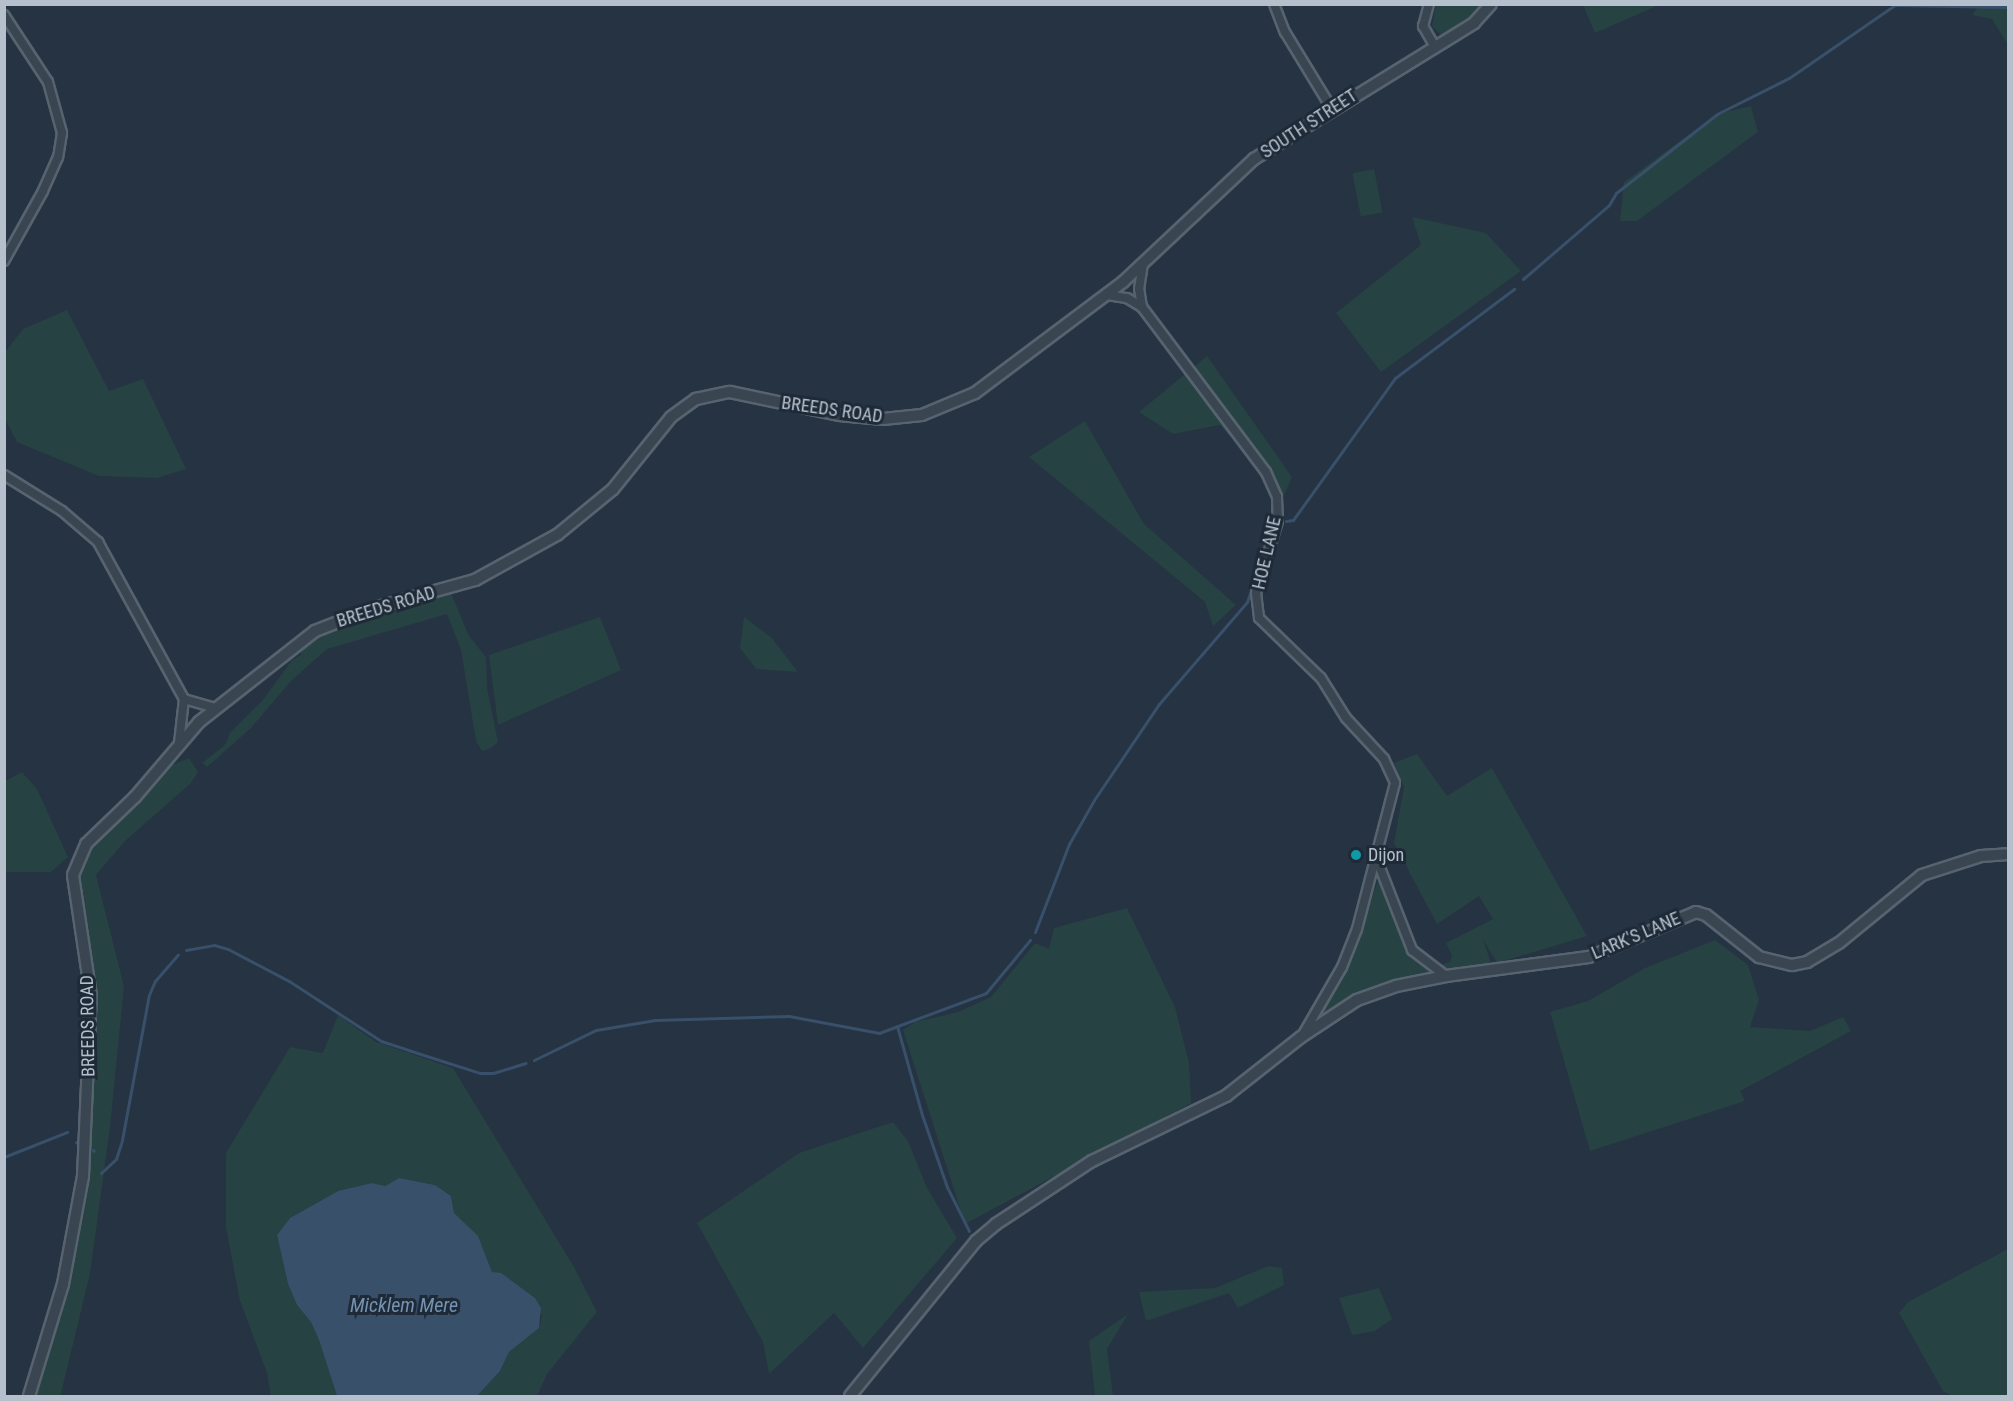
<!DOCTYPE html>
<html>
<head>
<meta charset="utf-8">
<style>
  body { margin:0 }
  #map { position:relative; width:2013px; height:1401px; overflow:hidden; background:#253342; font-family:"Roboto Condensed",sans-serif }
  div>[style] { position:absolute }
  .green>* { inset:0; background:#274243; transform-origin:0 0 }
  .water>* { inset:0; background:#38506a }
  .stream>* { height:3px; margin:-1.5px; padding:0 1.5px; transform-origin:1.5px; border-radius:1.5px; background:#38506a }
  .roads { filter:drop-shadow(2px 0 #57636f) drop-shadow(-2px 0 #57636f) drop-shadow(0 2px #57636f) drop-shadow(0 -2px #57636f) }
  .minor>* { height:8px; margin:-4px; padding:0 4px; transform-origin:4px; border-radius:4px; background:#394551 }
  .tertiary>* { height:10px; margin:-5px; padding:0 5px; transform-origin:5px; border-radius:5px; background:#394551 }
  .dots>* { width:16px; height:16px; translate:-50% -50%; box-sizing:border-box; border:3px solid #1e2a37; border-radius:50% }
  span { translate:-50% -50%; white-space:nowrap; text-align:center; line-height:1.15; -webkit-text-stroke:6px #1e2a37; paint-order:stroke }
  .street-label { font-size:18px; color:#b6c0cc }
  .poi-label { font-size:18px; color:#b6c0cc }
  .left { translate:0 -50%; text-align:left }
  .water-label { font-size:20px; color:#7593b0; font-style:italic }
  .frame { position:absolute; inset:0; border:6px solid #b6c0cc; pointer-events:none }
</style>
</head>
<body>
<div id="map">
  <div class="green">
    <i style="clip-path:polygon(1980px 4px,2008px 5px,2008px 45px,1992px 19px,1972px 15px)"></i>
    <i style="clip-path:polygon(1436px 5px,1488px 5px,1443px 37px,1432px 26px)"></i>
    <i style="clip-path:polygon(1583px 5px,1659px 5px,1595px 33px)"></i>
    <i style="clip-path:polygon(1751px 106px,1758px 132px,1637px 221px,1620px 221px,1624px 182px,1717px 114px)"></i>
    <i style="left:1374px;top:169px;width:44px;height:22px;rotate:79deg"></i>
    <i style="clip-path:polygon(1412px 217px,1486px 233px,1521px 271px,1381px 372px,1336px 313px,1421px 245px)"></i>
    <i style="clip-path:polygon(67px 310px,109px 391px,143px 379px,186px 469px,157px 478px,99px 476px,17px 442px,5px 419px,5px 352px,23px 329px)"></i>
    <i style="clip-path:polygon(1207px 356px,1292px 477px,1278px 510px,1251px 460px,1220px 425px,1173px 434px,1139px 412px)"></i>
    <i style="clip-path:polygon(1085px 421px,1144px 524px,1236px 605px,1213px 626px,1205px 602px,1029px 457px)"></i>
    <i style="clip-path:polygon(451px 593px,469px 636px,486px 657px,487px 688px,498px 742px,491px 748px,482px 751px,476px 741px,461px 650px,447px 614px,327px 649px,290px 682px,251px 728px,207px 767px,202px 763px,225px 745px,230px 733px,262px 701px,292px 660px,301px 655px,301px 651px,292px 653px,308px 637px,369px 612px,384px 613px)"></i>
    <i style="clip-path:polygon(600px 617px,621px 670px,498px 725px,489px 655px)"></i>
    <i style="clip-path:polygon(744px 617px,772px 638px,798px 672px,756px 669px,740px 648px)"></i>
    <i style="clip-path:polygon(1417px 754px,1447px 796px,1492px 768px,1587px 936px,1497px 963px,1483px 939px,1492px 966px,1445px 971px,1437px 966px,1450px 962px,1452px 955px,1446px 943px,1493px 919px,1479px 896px,1437px 924px,1394px 843px,1404px 787px,1394px 763px)"></i>
    <i style="clip-path:polygon(189px 758px,198px 772px,191px 783px,124px 842px,96px 875px,124px 986px,110px 1127px,90px 1274px,61px 1393px,60px 1396px,31px 1396px,47px 1359px,69px 1272px,92px 1057px,75px 879px,89px 844px,169px 766px)"></i>
    <i style="clip-path:polygon(22px 772px,37px 789px,68px 857px,51px 872px,5px 872px,5px 781px)"></i>
    <i style="clip-path:polygon(1378px 881px,1383px 883px,1410px 951px,1429px 969px,1426px 975px,1320px 1018px,1319px 1014px,1355px 944px)"></i>
    <i style="clip-path:polygon(1127px 908px,1175px 1007px,1189px 1063px,1191px 1103px,965px 1224px,903px 1030px,915px 1022px,958px 1012px,991px 997px,1035px 943px,1049px 949px,1054px 928px)"></i>
    <i style="clip-path:polygon(1715px 940px,1748px 965px,1759px 1000px,1750px 1027px,1810px 1031px,1843px 1017px,1851px 1031px,1740px 1091px,1745px 1101px,1590px 1151px,1550px 1012px,1588px 1001px,1645px 968px)"></i>
    <i style="clip-path:polygon(338px 1015px,376px 1042px,453px 1068px,574px 1267px,597px 1312px,547px 1374px,537px 1396px,477px 1396px,500px 1371px,509px 1352px,539px 1328px,542px 1316px,535px 1298px,492px 1272px,482px 1246px,454px 1213px,451px 1196px,435px 1185px,399px 1178px,385px 1186px,372px 1183px,338px 1191px,290px 1218px,277px 1235px,288px 1284px,297px 1305px,311px 1322px,319px 1340px,337px 1396px,271px 1396px,267px 1373px,240px 1301px,226px 1228px,226px 1153px,290px 1047px,323px 1053px)"></i>
    <i style="clip-path:polygon(893px 1122px,908px 1141px,927px 1188px,957px 1238px,863px 1348px,834px 1313px,769px 1374px,763px 1342px,697px 1223px,799px 1153px)"></i>
    <i style="clip-path:polygon(2008px 1249px,2008px 1396px,1953px 1396px,1943px 1391px,1899px 1313px,1908px 1302px)"></i>
    <i style="clip-path:polygon(1268px 1266px,1282px 1268px,1284px 1285px,1238px 1308px,1229px 1293px,1146px 1321px,1139px 1292px,1215px 1288px)"></i>
    <i style="clip-path:polygon(1379px 1288px,1392px 1319px,1375px 1331px,1352px 1335px,1339px 1298px)"></i>
    <i style="clip-path:polygon(1128px 1314px,1107px 1349px,1113px 1396px,1095px 1396px,1089px 1341px)"></i>
  </div>
  <div class="water">
    <i style="clip-path:polygon(399px 1178px,435px 1185px,451px 1196px,454px 1213px,478px 1236px,492px 1272px,501px 1273px,535px 1298px,541px 1308px,539px 1328px,509px 1352px,500px 1371px,477px 1396px,337px 1396px,319px 1340px,311px 1322px,297px 1305px,288px 1284px,277px 1235px,290px 1218px,338px 1191px,372px 1183px,385px 1186px)"></i>
  </div>
  <div class="stream">
    <i style="left:1523px;top:279px;width:113px;rotate:-40.7deg"></i>
    <i style="left:1609px;top:205px;width:14px;rotate:-60deg"></i>
    <i style="left:1616px;top:193px;width:128px;rotate:-38deg"></i>
    <i style="left:1717px;top:114px;width:80px;rotate:-26.6deg"></i>
    <i style="left:1789px;top:78px;width:129px;rotate:-34.6deg"></i>
    <i style="left:1895px;top:5px;width:113px;rotate:1deg"></i>
    <i style="left:1286px;top:521px;width:7px;rotate:-8deg"></i>
    <i style="left:1293px;top:520px;width:175px;rotate:-54.3deg"></i>
    <i style="left:1395px;top:378px;width:149px;rotate:-36.8deg"></i>
    <i style="left:1035px;top:932px;width:94px;rotate:-68.9deg"></i>
    <i style="left:1069px;top:844px;width:51px;rotate:-60.4deg"></i>
    <i style="left:1094px;top:800px;width:116px;rotate:-55.9deg"></i>
    <i style="left:1159px;top:704px;width:135px;rotate:-49.2deg"></i>
    <i style="left:1247px;top:602px;width:76px;rotate:-71.6deg"></i>
    <i style="left:186px;top:950px;width:28px;rotate:-10deg"></i>
    <i style="left:214px;top:945px;width:15px;rotate:16deg"></i>
    <i style="left:228px;top:949px;width:69px;rotate:27.7deg"></i>
    <i style="left:289px;top:981px;width:110px;rotate:33.1deg"></i>
    <i style="left:381px;top:1041px;width:28px;rotate:18deg"></i>
    <i style="left:408px;top:1050px;width:76px;rotate:17.7deg"></i>
    <i style="left:480px;top:1073px;width:13px"></i>
    <i style="left:493px;top:1073px;width:34px;rotate:-17deg"></i>
    <i style="left:897px;top:1026px;width:92px;rotate:74.3deg"></i>
    <i style="left:922px;top:1115px;width:76px;rotate:70.9deg"></i>
    <i style="left:947px;top:1187px;width:49px;rotate:63.4deg"></i>
    <i style="left:534px;top:1060px;width:69px;rotate:-25.8deg"></i>
    <i style="left:596px;top:1030px;width:60px;rotate:-9.6deg"></i>
    <i style="left:655px;top:1020px;width:134px;rotate:-1.7deg"></i>
    <i style="left:789px;top:1016px;width:92px;rotate:10.7deg"></i>
    <i style="left:879px;top:1033px;width:114px;rotate:-20.5deg"></i>
    <i style="left:986px;top:993px;width:69px;rotate:-50.3deg"></i>
    <i style="left:76px;top:1142px;width:1px;rotate:45deg"></i>
    <i style="left:93px;top:1150px;width:1px;rotate:45deg"></i>
    <i style="left:4px;top:1157px;width:68px;rotate:-21.6deg"></i>
    <i style="left:101px;top:1173px;width:21px;rotate:-43deg"></i>
    <i style="left:116px;top:1159px;width:20px;rotate:-72deg"></i>
    <i style="left:122px;top:1140px;width:147px;rotate:-79.5deg"></i>
    <i style="left:149px;top:995px;width:15px;rotate:-67deg"></i>
    <i style="left:155px;top:981px;width:35px;rotate:-49deg"></i>
  </div>
  <div class="roads">
    <div class="minor">
      <i style="left:1274px;top:4px;width:30px;rotate:69deg"></i>
      <i style="left:1285px;top:32px;width:90px;rotate:58.6deg"></i>
      <i style="left:1429px;top:4px;width:23px;rotate:105deg"></i>
      <i style="left:1423px;top:26px;width:24px;rotate:60deg"></i>
      <i style="left:4px;top:15px;width:80px;rotate:56.7deg"></i>
      <i style="left:48px;top:82px;width:53px;rotate:74.6deg"></i>
      <i style="left:62px;top:133px;width:24px;rotate:99deg"></i>
      <i style="left:58px;top:157px;width:37px;rotate:114deg"></i>
      <i style="left:43px;top:191px;width:80px;rotate:119.1deg"></i>
      <i style="left:1107px;top:295px;width:20px;rotate:9deg"></i>
      <i style="left:1127px;top:298px;width:17px;rotate:31deg"></i>
      <i style="left:1142px;top:307px;width:206px;rotate:53.1deg"></i>
      <i style="left:1266px;top:472px;width:27px;rotate:66deg"></i>
      <i style="left:1277px;top:497px;width:24px;rotate:88deg"></i>
      <i style="left:1278px;top:521px;width:75px;rotate:107deg"></i>
      <i style="left:1256px;top:593px;width:25px;rotate:83deg"></i>
      <i style="left:1259px;top:618px;width:86px;rotate:44.1deg"></i>
      <i style="left:1321px;top:678px;width:47px;rotate:58deg"></i>
      <i style="left:1346px;top:718px;width:56px;rotate:47.2deg"></i>
      <i style="left:1384px;top:759px;width:26px;rotate:65deg"></i>
      <i style="left:1395px;top:783px;width:151px;rotate:104.6deg"></i>
      <i style="left:1357px;top:929px;width:41px;rotate:111.5deg"></i>
      <i style="left:1342px;top:967px;width:80px;rotate:120.1deg"></i>
      <i style="left:1142px;top:307px;width:18px;rotate:-99deg"></i>
      <i style="left:1139px;top:289px;width:24px;rotate:-81deg"></i>
      <i style="left:4px;top:475px;width:68px;rotate:31.8deg"></i>
      <i style="left:62px;top:511px;width:48px;rotate:40.7deg"></i>
      <i style="left:98px;top:542px;width:179px;rotate:61.3deg"></i>
      <i style="left:184px;top:699px;width:32px;rotate:16deg"></i>
      <i style="left:179px;top:743px;width:44px;rotate:-83.5deg"></i>
      <i style="left:1377px;top:860px;width:97px;rotate:68.7deg"></i>
      <i style="left:1412px;top:950px;width:43px;rotate:37.4deg"></i>
    </div>
    <div class="tertiary">
      <i style="left:29px;top:1396px;width:117px;rotate:-73.1deg"></i>
      <i style="left:63px;top:1284px;width:110px;rotate:-79.5deg"></i>
      <i style="left:83px;top:1176px;width:180px;rotate:-87.5deg"></i>
      <i style="left:91px;top:996px;width:122px;rotate:-98.5deg"></i>
      <i style="left:73px;top:875px;width:34px;rotate:-67deg"></i>
      <i style="left:86px;top:844px;width:68px;rotate:-43.8deg"></i>
      <i style="left:135px;top:797px;width:99px;rotate:-49.5deg"></i>
      <i style="left:199px;top:722px;width:147px;rotate:-38.1deg"></i>
      <i style="left:315px;top:631px;width:63px;rotate:-21.3deg"></i>
      <i style="left:374px;top:608px;width:105px;rotate:-15.5deg"></i>
      <i style="left:475px;top:580px;width:94px;rotate:-28.8deg"></i>
      <i style="left:557px;top:535px;width:72px;rotate:-39.4deg"></i>
      <i style="left:613px;top:489px;width:92px;rotate:-51.1deg"></i>
      <i style="left:671px;top:417px;width:31px;rotate:-36deg"></i>
      <i style="left:696px;top:399px;width:35px;rotate:-12deg"></i>
      <i style="left:730px;top:392px;width:111px;rotate:11.9deg"></i>
      <i style="left:839px;top:415px;width:44px;rotate:5.2deg"></i>
      <i style="left:883px;top:419px;width:39px;rotate:-6deg"></i>
      <i style="left:922px;top:415px;width:57px;rotate:-22.5deg"></i>
      <i style="left:975px;top:393px;width:185px;rotate:-36.9deg"></i>
      <i style="left:1123px;top:282px;width:180px;rotate:-43.2deg"></i>
      <i style="left:1254px;top:159px;width:259px;rotate:-31.7deg"></i>
      <i style="left:1474px;top:23px;width:25px;rotate:-48deg"></i>
      <i style="left:850px;top:1396px;width:200px;rotate:-50.9deg"></i>
      <i style="left:976px;top:1241px;width:26px;rotate:-40deg"></i>
      <i style="left:996px;top:1224px;width:115px;rotate:-33.3deg"></i>
      <i style="left:1092px;top:1161px;width:149px;rotate:-25.9deg"></i>
      <i style="left:1226px;top:1096px;width:95px;rotate:-38.2deg"></i>
      <i style="left:1301px;top:1037px;width:67px;rotate:-33.5deg"></i>
      <i style="left:1357px;top:1000px;width:41px;rotate:-19.7deg"></i>
      <i style="left:1396px;top:986px;width:51px;rotate:-11.3deg"></i>
      <i style="left:1446px;top:976px;width:144px;rotate:-7.6deg"></i>
      <i style="left:1589px;top:957px;width:116px;rotate:-22.8deg"></i>
      <i style="left:1696px;top:912px;width:10px;rotate:17deg"></i>
      <i style="left:1706px;top:915px;width:68px;rotate:38.4deg"></i>
      <i style="left:1759px;top:957px;width:34px;rotate:14deg"></i>
      <i style="left:1792px;top:965px;width:15px;rotate:-11deg"></i>
      <i style="left:1807px;top:962px;width:37px;rotate:-31deg"></i>
      <i style="left:1839px;top:943px;width:107px;rotate:-39.3deg"></i>
      <i style="left:1922px;top:875px;width:62px;rotate:-17.9deg"></i>
      <i style="left:1981px;top:856px;width:27px;rotate:-4deg"></i>
    </div>
  </div>
  <div class="dots">
    <i style="left:1356px;top:855px;background:#0f9aa8"></i>
  </div>
  <div class="street-label">
    <span style="left:1309px;top:124px;rotate:-33deg">SOUTH STREET</span>
    <span style="left:832px;top:410px;rotate:8deg">BREEDS ROAD</span>
    <span style="left:1267px;top:553px;rotate:-77deg">HOE LANE</span>
    <span style="left:386px;top:607px;rotate:-17deg">BREEDS ROAD</span>
    <span style="left:1636px;top:936px;rotate:-23deg">LARK'S LANE</span>
    <span style="left:88px;top:1026px;rotate:-91deg">BREEDS ROAD</span>
  </div>
  <div class="poi-label">
    <span class="left" style="left:1368px;top:855px">Dijon</span>
  </div>
  <div class="water-label">
    <span style="left:404px;top:1305px">Micklem Mere</span>
  </div>
  <div class="frame"></div>
</div>
</body>
</html>
